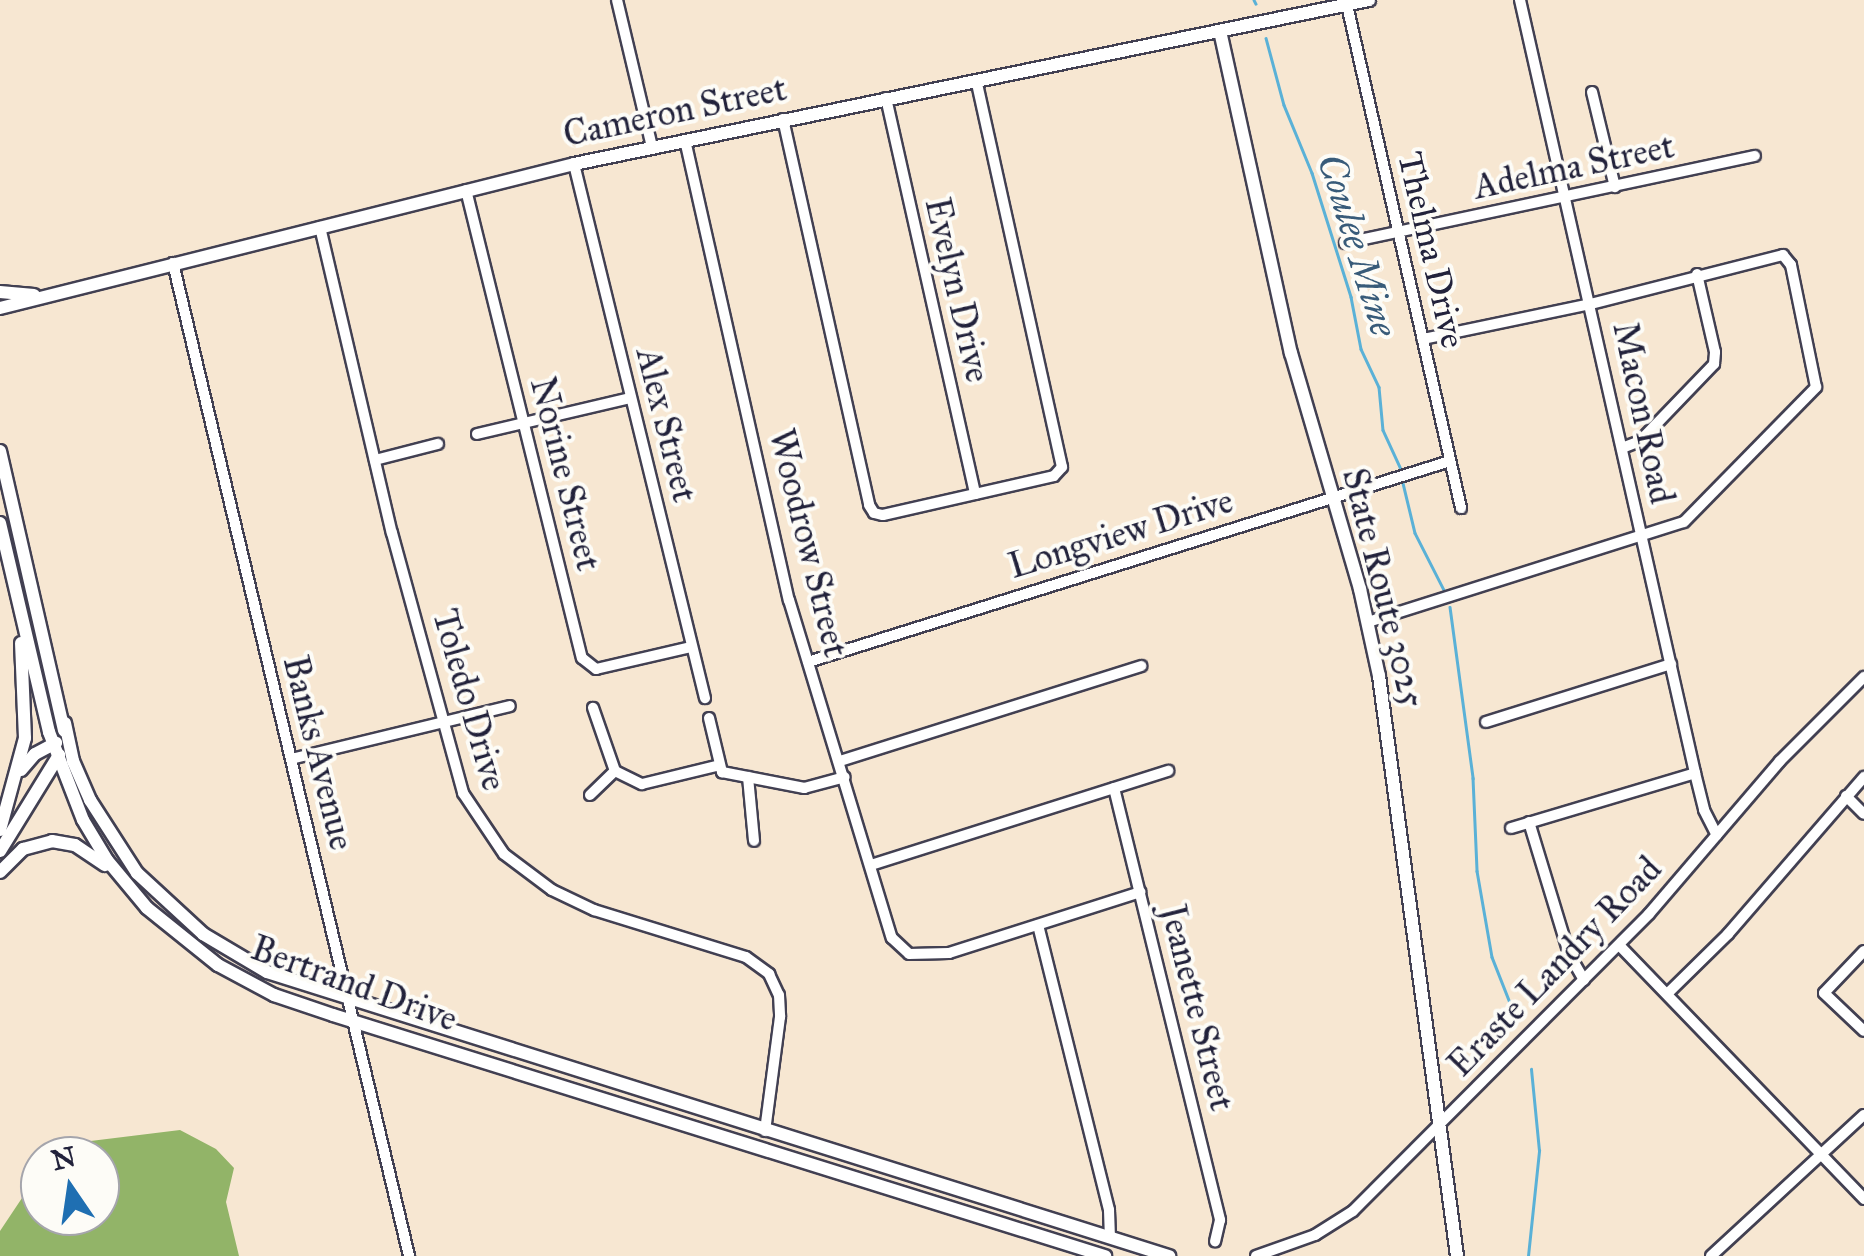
<!DOCTYPE html>
<html>
<head>
<meta charset="utf-8">
<style>
  body { margin:0 }
  #map { position:relative; width:1864px; height:1256px; overflow:hidden; background:#f7e7d2; font-family:"IM FELL Great Primer",serif }
  div>[style] { position:absolute }
  .forest>* { inset:0; background:#92b468 }
  .stream>* { height:2.5px; margin:-1.25px; padding:0 1.25px; transform-origin:1.25px; border-radius:1.25px; background:#5ab1d7 }
  .roads { filter:drop-shadow(2px 0 #424052) drop-shadow(-2px 0 #424052) drop-shadow(0 2px #424052) drop-shadow(0 -2px #424052) }
  .minor>* { height:10px; margin:-5px; padding:0 5px; transform-origin:5px; border-radius:5px; background:#fff }
  .major>* { height:12px; margin:-6px; padding:0 6px; transform-origin:6px; border-radius:6px; background:#fff }
  span { translate:-50% -50%; white-space:nowrap; text-align:center; line-height:1.15; -webkit-text-stroke:8px #fdfcf7; paint-order:stroke }
  .street-label { font-size:35px; color:#22223b }
  .water-label { font-size:38px; color:#385b79; font-style:italic }
  .north { position:absolute; left:20px; top:1136px; width:100px; height:100px; box-sizing:border-box; background:#fdfcf7; border:2px solid #a5a5ac; border-radius:50%; rotate:347deg; font-size:28px; font-weight:700; line-height:40px; text-align:center; color:#22223b }
  .north::after { content:''; display:block; margin:auto; width:35px; height:45px; background:#1f6fb2; clip-path:polygon(50% 0,100% 100%,50% 72%,0 100%) }
</style>
</head>
<body>
<div id="map">
  <div class="forest">
    <i style="clip-path:polygon(180px 1130px,216px 1149px,234px 1168px,226px 1202px,239px 1256px,0 1256px,0 1231px,40px 1171px,40px 1216px,100px 1216px,100px 1156px,50px 1156px,58px 1145px)"></i>
  </div>
  <div class="stream">
    <i style="left:1254px;top:0;width:4px;rotate:63deg"></i>
    <i style="left:1266px;top:38px;width:69px;rotate:75deg"></i>
    <i style="left:1284px;top:105px;width:74px;rotate:67.6deg"></i>
    <i style="left:1312px;top:173px;width:130px;rotate:72.5deg"></i>
    <i style="left:1351px;top:297px;width:53px;rotate:79.1deg"></i>
    <i style="left:1361px;top:349px;width:42px;rotate:64.7deg"></i>
    <i style="left:1379px;top:387px;width:43px;rotate:84.7deg"></i>
    <i style="left:1383px;top:430px;width:41px;rotate:65.3deg"></i>
    <i style="left:1403px;top:483px;width:51px;rotate:76.5deg"></i>
    <i style="left:1415px;top:533px;width:64px;rotate:63deg"></i>
    <i style="left:1450px;top:607px;width:173px;rotate:82.3deg"></i>
    <i style="left:1473px;top:778px;width:93px;rotate:87.5deg"></i>
    <i style="left:1477px;top:871px;width:87px;rotate:80.1deg"></i>
    <i style="left:1492px;top:957px;width:66px;rotate:68.5deg"></i>
    <i style="left:1528px;top:1256px;width:106px;rotate:-84deg"></i>
    <i style="left:1539px;top:1151px;width:82px;rotate:-95.6deg"></i>
  </div>
  <div class="roads">
    <div class="minor">
      <i style="left:617px;top:0;width:151px;rotate:76.6deg"></i>
      <i style="left:1520px;top:0;width:793px;rotate:77.24deg"></i>
      <i style="left:1695px;top:773px;width:38px;rotate:76deg"></i>
      <i style="left:1704px;top:810px;width:28px;rotate:63deg"></i>
      <i style="left:1347px;top:5px;width:516px;rotate:77.23deg"></i>
      <i style="left:1592px;top:92px;width:98px;rotate:76.4deg"></i>
      <i style="left:886px;top:98px;width:406px;rotate:77.3deg"></i>
      <i style="left:783px;top:119px;width:395px;rotate:77.4deg"></i>
      <i style="left:869px;top:505px;width:9px;rotate:58deg"></i>
      <i style="left:874px;top:513px;width:9px;rotate:13deg"></i>
      <i style="left:883px;top:515px;width:175px;rotate:-12.8deg"></i>
      <i style="left:1054px;top:476px;width:12px;rotate:-48deg"></i>
      <i style="left:1062px;top:467px;width:396px;rotate:-102.5deg"></i>
      <i style="left:685px;top:140px;width:472px;rotate:77.3deg"></i>
      <i style="left:789px;top:600px;width:353px;rotate:73.1deg"></i>
      <i style="left:892px;top:938px;width:23px;rotate:43deg"></i>
      <i style="left:909px;top:954px;width:40px;rotate:-1.4deg"></i>
      <i style="left:949px;top:953px;width:201px;rotate:-17.7deg"></i>
      <i style="left:574px;top:164px;width:550px;rotate:76.22deg"></i>
      <i style="left:466px;top:190px;width:482px;rotate:76.1deg"></i>
      <i style="left:582px;top:658px;width:18px;rotate:38deg"></i>
      <i style="left:596px;top:669px;width:98px;rotate:-13deg"></i>
      <i style="left:320px;top:227px;width:314px;rotate:76.8deg"></i>
      <i style="left:392px;top:533px;width:270px;rotate:74.7deg"></i>
      <i style="left:463px;top:793px;width:73px;rotate:56.1deg"></i>
      <i style="left:504px;top:854px;width:60px;rotate:36.9deg"></i>
      <i style="left:552px;top:890px;width:47px;rotate:25.5deg"></i>
      <i style="left:594px;top:910px;width:159px;rotate:17.2deg"></i>
      <i style="left:746px;top:957px;width:29px;rotate:36deg"></i>
      <i style="left:769px;top:974px;width:23px;rotate:65deg"></i>
      <i style="left:779px;top:995px;width:22px;rotate:87deg"></i>
      <i style="left:780px;top:1017px;width:115px;rotate:97.5deg"></i>
      <i style="left:1345px;top:243px;width:419px;rotate:-12deg"></i>
      <i style="left:173px;top:263px;width:1021px;rotate:76.63deg"></i>
      <i style="left:477px;top:434px;width:158px;rotate:-13.2deg"></i>
      <i style="left:1622px;top:448px;width:19px;rotate:-21deg"></i>
      <i style="left:1640px;top:441px;width:107px;rotate:-46.1deg"></i>
      <i style="left:1714px;top:364px;width:12px;rotate:-85deg"></i>
      <i style="left:1715px;top:352px;width:80px;rotate:-103deg"></i>
      <i style="left:375px;top:460px;width:65px;rotate:-14.3deg"></i>
      <i style="left:1368px;top:622px;width:331px;rotate:-17.6deg"></i>
      <i style="left:1684px;top:522px;width:189px;rotate:-45.6deg"></i>
      <i style="left:1816px;top:387px;width:125px;rotate:-101.6deg"></i>
      <i style="left:1791px;top:265px;width:13px;rotate:-129deg"></i>
      <i style="left:1783px;top:255px;width:198px;rotate:165.7deg"></i>
      <i style="left:1591px;top:304px;width:172px;rotate:168.2deg"></i>
      <i style="left:808px;top:662px;width:673px;rotate:-17.38deg"></i>
      <i style="left:709px;top:718px;width:56px;rotate:76.5deg"></i>
      <i style="left:722px;top:772px;width:84px;rotate:11deg"></i>
      <i style="left:804px;top:788px;width:42px;rotate:-15deg"></i>
      <i style="left:1486px;top:722px;width:194px;rotate:-17.4deg"></i>
      <i style="left:291px;top:759px;width:225px;rotate:-13.6deg"></i>
      <i style="left:840px;top:761px;width:316px;rotate:-17.5deg"></i>
      <i style="left:615px;top:771px;width:30px;rotate:26deg"></i>
      <i style="left:642px;top:784px;width:80px;rotate:-13.7deg"></i>
      <i style="left:748px;top:777px;width:64px;rotate:84.6deg"></i>
      <i style="left:1114px;top:788px;width:445px;rotate:76.2deg"></i>
      <i style="left:1220px;top:1220px;width:22px;rotate:103deg"></i>
      <i style="left:590px;top:795px;width:35px;rotate:-44deg"></i>
      <i style="left:615px;top:771px;width:67px;rotate:-109.2deg"></i>
      <i style="left:1846px;top:796px;width:25px;rotate:45deg"></i>
      <i style="left:1529px;top:822px;width:138px;rotate:73.1deg"></i>
      <i style="left:1569px;top:954px;width:30px;rotate:60deg"></i>
      <i style="left:1511px;top:828px;width:192px;rotate:-16.6deg"></i>
      <i style="left:871px;top:865px;width:312px;rotate:-17.6deg"></i>
      <i style="left:1038px;top:925px;width:294px;rotate:76deg"></i>
      <i style="left:1109px;top:1210px;width:28px;rotate:88deg"></i>
      <i style="left:1619px;top:945px;width:353px;rotate:46deg"></i>
      <i style="left:1864px;top:951px;width:58px;rotate:133.6deg"></i>
      <i style="left:1824px;top:993px;width:55px;rotate:43.5deg"></i>
      <i style="left:1667px;top:994px;width:86px;rotate:-44.5deg"></i>
      <i style="left:1728px;top:934px;width:208px;rotate:-49.1deg"></i>
      <i style="left:1256px;top:1256px;width:63px;rotate:-19.6deg"></i>
      <i style="left:1315px;top:1235px;width:45px;rotate:-32.3deg"></i>
      <i style="left:1353px;top:1211px;width:419px;rotate:-45.1deg"></i>
      <i style="left:1649px;top:914px;width:201px;rotate:-49.4deg"></i>
      <i style="left:1780px;top:761px;width:119px;rotate:-45deg"></i>
      <i style="left:1711px;top:1256px;width:208px;rotate:-42.7deg"></i>
    </div>
    <div class="major">
      <i style="left:1220px;top:31px;width:330px;rotate:77.6deg"></i>
      <i style="left:1291px;top:353px;width:246px;rotate:73.7deg"></i>
      <i style="left:1360px;top:589px;width:89px;rotate:77.7deg"></i>
      <i style="left:1379px;top:676px;width:585px;rotate:82.34deg"></i>
      <i style="left:0;top:292px;width:34px;rotate:5deg"></i>
      <i style="left:0;top:308px;width:592px;rotate:-14.08deg"></i>
      <i style="left:574px;top:164px;width:812px;rotate:-11.66deg"></i>
      <i style="left:0;top:451px;width:287px;rotate:77.1deg"></i>
      <i style="left:0;top:523px;width:215px;rotate:76.8deg"></i>
      <i style="left:49px;top:732px;width:94px;rotate:68.9deg"></i>
      <i style="left:83px;top:820px;width:47px;rotate:59deg"></i>
      <i style="left:107px;top:860px;width:62px;rotate:50.2deg"></i>
      <i style="left:147px;top:908px;width:91px;rotate:38.8deg"></i>
      <i style="left:218px;top:965px;width:64px;rotate:28.2deg"></i>
      <i style="left:274px;top:995px;width:62px;rotate:18.7deg"></i>
      <i style="left:333px;top:1015px;width:809px;rotate:17.34deg"></i>
      <i style="left:65px;top:723px;width:39px;rotate:78deg"></i>
      <i style="left:73px;top:761px;width:43px;rotate:66.4deg"></i>
      <i style="left:90px;top:800px;width:87px;rotate:57.2deg"></i>
      <i style="left:137px;top:873px;width:90px;rotate:42.7deg"></i>
      <i style="left:203px;top:934px;width:74px;rotate:30.7deg"></i>
      <i style="left:267px;top:972px;width:946px;rotate:17.48deg"></i>
      <i style="left:21px;top:770px;width:21px;rotate:-49deg"></i>
      <i style="left:35px;top:754px;width:24px;rotate:-28deg"></i>
      <i style="left:0;top:830px;width:95px;rotate:-74.8deg"></i>
      <i style="left:25px;top:738px;width:95px;rotate:-92.4deg"></i>
      <i style="left:0;top:851px;width:113px;rotate:-58.4deg"></i>
      <i style="left:0;top:872px;width:33px;rotate:-45deg"></i>
      <i style="left:23px;top:849px;width:30px;rotate:-15deg"></i>
      <i style="left:52px;top:841px;width:23px;rotate:10deg"></i>
      <i style="left:75px;top:845px;width:36px;rotate:34deg"></i>
    </div>
  </div>
  <div class="street-label">
    <span style="left:675px;top:112px;rotate:-12deg">Cameron Street</span>
    <span style="left:1574px;top:167px;rotate:-12deg">Adelma Street</span>
    <span style="left:1431px;top:250px;rotate:77deg">Thelma Drive</span>
    <span style="left:957px;top:290px;rotate:77deg">Evelyn Drive</span>
    <span style="left:1643px;top:413px;rotate:78deg">Macon Road</span>
    <span style="left:666px;top:425px;rotate:76deg">Alex Street</span>
    <span style="left:565px;top:474px;rotate:76deg">Norine Street</span>
    <span style="left:1121px;top:534px;rotate:-17deg">Longview Drive</span>
    <span style="left:808px;top:543px;rotate:76deg">Woodrow Street</span>
    <span style="left:1383px;top:588px;rotate:76deg">State Route 3025</span>
    <span style="left:469px;top:700px;rotate:74deg">Toledo Drive</span>
    <span style="left:318px;top:753px;rotate:76deg">Banks Avenue</span>
    <span style="left:1555px;top:967px;rotate:-46deg">Eraste Landry Road</span>
    <span style="left:354px;top:984px;rotate:20deg">Bertrand Drive</span>
    <span style="left:1197px;top:1008px;rotate:76deg">Jeanette Street</span>
  </div>
  <div class="water-label">
    <span style="left:1357px;top:245px;rotate:73deg">Coulee Mine</span>
  </div>
  <div class="north">N</div>
</div>
</body>
</html>
